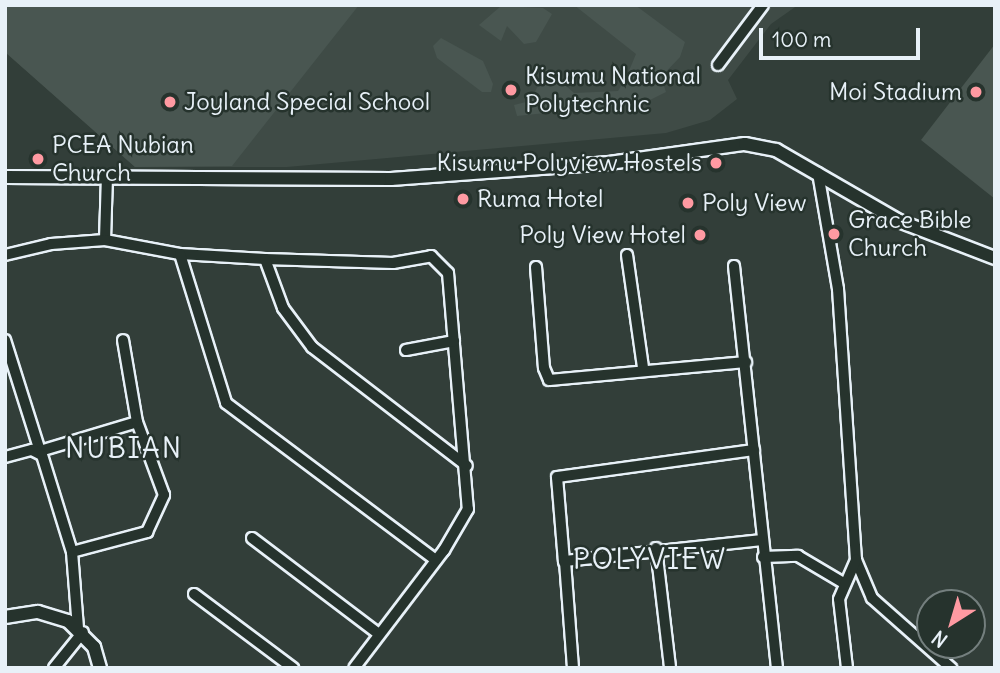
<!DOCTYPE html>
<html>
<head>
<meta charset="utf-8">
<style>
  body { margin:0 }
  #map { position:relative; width:1000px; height:673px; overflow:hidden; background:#323e39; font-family:Delius,sans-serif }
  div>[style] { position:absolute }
  .built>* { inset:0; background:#3f4b46 }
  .green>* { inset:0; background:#495651 }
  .roads { filter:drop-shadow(2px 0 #e8f1f8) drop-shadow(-2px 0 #e8f1f8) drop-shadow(0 2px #e8f1f8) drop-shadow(0 -2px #e8f1f8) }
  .minor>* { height:10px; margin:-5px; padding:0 5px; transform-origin:5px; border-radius:5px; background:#26332d }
  .tertiary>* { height:12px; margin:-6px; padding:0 6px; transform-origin:6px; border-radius:6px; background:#26332d }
  .dots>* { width:19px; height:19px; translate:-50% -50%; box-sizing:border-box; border:4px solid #26332d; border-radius:50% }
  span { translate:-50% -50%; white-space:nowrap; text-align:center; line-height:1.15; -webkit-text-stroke:5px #26332d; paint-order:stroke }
  .poi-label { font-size:24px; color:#e8f1f8 }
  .left { translate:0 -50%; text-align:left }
  .right { translate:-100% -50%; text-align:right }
  .quarter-label { font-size:28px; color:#e8f1f8; letter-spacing:2px }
  .frame { position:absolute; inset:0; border:7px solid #e8f1f8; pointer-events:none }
  .north { position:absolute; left:916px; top:589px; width:70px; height:70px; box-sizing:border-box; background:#26332d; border:2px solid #747f7e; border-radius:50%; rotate:217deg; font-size:19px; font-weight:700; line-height:28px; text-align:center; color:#e8f1f8 }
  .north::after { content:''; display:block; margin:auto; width:24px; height:32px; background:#ff9aa2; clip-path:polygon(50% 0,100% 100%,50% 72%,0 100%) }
  .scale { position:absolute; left:759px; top:28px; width:161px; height:32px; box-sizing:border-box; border:4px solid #e8f1f8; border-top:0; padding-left:9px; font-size:21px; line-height:24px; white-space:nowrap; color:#e8f1f8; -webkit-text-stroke:5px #26332d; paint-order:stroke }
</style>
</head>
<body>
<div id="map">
  <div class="built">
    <i style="clip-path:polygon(12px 5px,798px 5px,771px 24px,728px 80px,737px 99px,710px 120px,666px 133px,287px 167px,135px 167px,5px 52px,5px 11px)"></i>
  </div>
  <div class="green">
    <i style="clip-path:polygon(359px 5px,232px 166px,135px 167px,5px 52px,6px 5px)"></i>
    <i style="clip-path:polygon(574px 5px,635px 5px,685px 42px,680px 57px,661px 77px,666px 92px,636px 107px,628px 99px,622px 105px,517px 116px,514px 105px,530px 101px,547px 69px,574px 93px,618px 91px,626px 78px,636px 54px)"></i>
    <i style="clip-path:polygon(501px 6px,543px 8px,552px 14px,536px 42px,524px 44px,507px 26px,501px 41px,479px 25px)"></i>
    <i style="clip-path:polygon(441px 38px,483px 61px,493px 84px,491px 92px,482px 92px,437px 58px,433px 46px)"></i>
    <i style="clip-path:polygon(995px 44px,995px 199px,921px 140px)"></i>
  </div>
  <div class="roads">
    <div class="minor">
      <i style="left:718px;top:65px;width:75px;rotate:-53.1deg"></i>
      <i style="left:818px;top:173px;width:118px;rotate:80.2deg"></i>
      <i style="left:838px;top:289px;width:272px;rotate:86.2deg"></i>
      <i style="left:856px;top:560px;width:41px;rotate:67.2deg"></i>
      <i style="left:872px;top:598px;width:106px;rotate:41.5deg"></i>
      <i style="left:107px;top:176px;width:64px;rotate:91.8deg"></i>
      <i style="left:105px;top:240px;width:76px;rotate:10.6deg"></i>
      <i style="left:180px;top:254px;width:85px;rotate:3.4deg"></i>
      <i style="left:265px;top:259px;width:128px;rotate:1.8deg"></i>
      <i style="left:393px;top:263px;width:39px;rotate:-10deg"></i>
      <i style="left:431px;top:256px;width:24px;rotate:45deg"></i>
      <i style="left:448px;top:273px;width:237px;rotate:85.2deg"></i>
      <i style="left:468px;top:509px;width:48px;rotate:120.3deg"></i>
      <i style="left:444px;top:550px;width:148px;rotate:127.3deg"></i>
      <i style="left:180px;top:254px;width:156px;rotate:72.8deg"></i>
      <i style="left:226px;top:403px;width:262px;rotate:36.8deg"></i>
      <i style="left:5px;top:255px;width:47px;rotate:-13.4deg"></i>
      <i style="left:51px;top:244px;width:54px;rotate:-4.2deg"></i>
      <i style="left:627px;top:255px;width:114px;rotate:81.9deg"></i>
      <i style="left:265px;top:259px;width:52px;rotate:69.8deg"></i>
      <i style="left:283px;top:308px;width:49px;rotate:53.4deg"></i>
      <i style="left:312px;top:347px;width:195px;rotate:37.5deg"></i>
      <i style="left:734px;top:266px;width:404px;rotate:83.9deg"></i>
      <i style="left:536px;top:267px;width:101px;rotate:85.5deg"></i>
      <i style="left:544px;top:368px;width:13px;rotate:67deg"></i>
      <i style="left:549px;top:380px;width:198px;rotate:-5.2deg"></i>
      <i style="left:5px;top:340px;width:116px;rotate:72.5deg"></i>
      <i style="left:40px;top:451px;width:101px;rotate:-16.6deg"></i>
      <i style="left:406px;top:350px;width:49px;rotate:-10.6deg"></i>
      <i style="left:5px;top:457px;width:28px;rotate:-15deg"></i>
      <i style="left:32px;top:450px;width:11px;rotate:27deg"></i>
      <i style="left:42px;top:455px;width:102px;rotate:72.8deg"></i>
      <i style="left:72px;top:552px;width:77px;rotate:85.5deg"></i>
      <i style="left:252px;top:538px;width:159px;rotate:37.1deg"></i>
      <i style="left:656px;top:548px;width:121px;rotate:83.3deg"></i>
      <i style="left:72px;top:552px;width:78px;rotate:-14.9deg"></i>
      <i style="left:147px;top:532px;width:41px;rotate:-65.3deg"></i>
      <i style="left:164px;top:495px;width:78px;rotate:-110.3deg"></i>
      <i style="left:137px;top:422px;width:83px;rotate:-99.7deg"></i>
      <i style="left:763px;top:557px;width:35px;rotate:-2deg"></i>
      <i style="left:798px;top:556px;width:51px;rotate:30.6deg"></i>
      <i style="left:564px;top:562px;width:85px;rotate:-94.7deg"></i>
      <i style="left:557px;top:477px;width:199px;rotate:-7.8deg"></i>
      <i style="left:194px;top:594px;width:124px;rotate:36.8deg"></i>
      <i style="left:54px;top:668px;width:46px;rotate:-51.1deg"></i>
      <i style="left:573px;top:668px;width:107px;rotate:-94.3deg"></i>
      <i style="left:565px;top:561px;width:198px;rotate:-6.1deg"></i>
      <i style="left:847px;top:668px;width:69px;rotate:-96.6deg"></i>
      <i style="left:839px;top:599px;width:43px;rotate:-66.4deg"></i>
    </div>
    <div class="tertiary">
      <i style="left:5px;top:177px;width:386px;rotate:0.3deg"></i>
      <i style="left:391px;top:179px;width:219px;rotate:-4.2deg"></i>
      <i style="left:609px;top:163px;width:137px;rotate:-8deg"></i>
      <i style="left:745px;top:144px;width:32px;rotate:11deg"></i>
      <i style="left:776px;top:150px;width:142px;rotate:30deg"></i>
      <i style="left:899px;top:221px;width:103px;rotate:21.1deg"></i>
      <i style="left:5px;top:617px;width:33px;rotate:-9deg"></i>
      <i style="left:38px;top:612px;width:31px;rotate:17deg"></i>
      <i style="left:68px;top:621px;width:37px;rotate:45deg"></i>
      <i style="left:94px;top:647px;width:22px;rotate:74deg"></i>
    </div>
  </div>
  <div class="dots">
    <i style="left:511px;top:90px;background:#ff9aa2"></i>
    <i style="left:976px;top:92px;background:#ff9aa2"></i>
    <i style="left:170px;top:102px;background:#ff9aa2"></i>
    <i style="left:38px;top:159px;background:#ff9aa2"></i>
    <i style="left:716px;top:163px;background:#ff9aa2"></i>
    <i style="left:463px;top:199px;background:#ff9aa2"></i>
    <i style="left:688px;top:203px;background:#ff9aa2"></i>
    <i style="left:834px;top:234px;background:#ff9aa2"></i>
    <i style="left:700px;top:235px;background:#ff9aa2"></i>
  </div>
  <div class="poi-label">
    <span class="left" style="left:525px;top:90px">Kisumu National<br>Polytechnic</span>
    <span class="right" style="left:962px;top:92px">Moi Stadium</span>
    <span class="left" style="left:184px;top:102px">Joyland Special School</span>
    <span class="left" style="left:52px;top:159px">PCEA Nubian<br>Church</span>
    <span class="right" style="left:702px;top:163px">Kisumu Polyview Hostels</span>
    <span class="left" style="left:477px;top:199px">Ruma Hotel</span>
    <span class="left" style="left:702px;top:203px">Poly View</span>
    <span class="left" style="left:848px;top:234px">Grace Bible<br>Church</span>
    <span class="right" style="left:686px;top:235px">Poly View Hotel</span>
  </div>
  <div class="quarter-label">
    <span style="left:124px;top:448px">NUBIAN</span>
    <span style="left:650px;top:559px">POLYVIEW</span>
  </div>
  <div class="frame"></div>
  <div class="north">N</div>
  <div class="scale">100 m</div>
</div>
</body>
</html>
